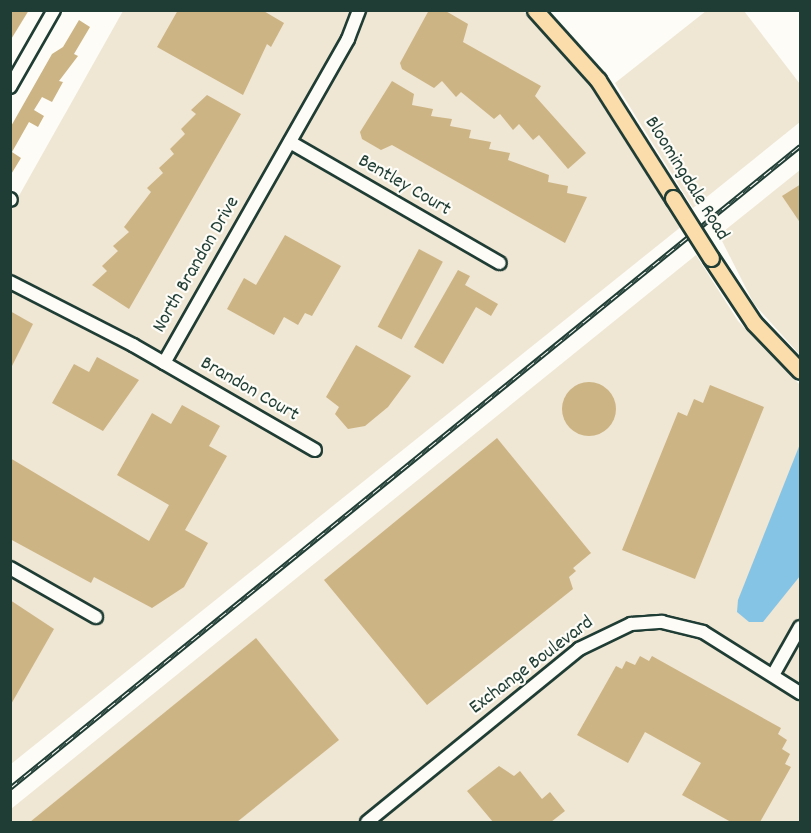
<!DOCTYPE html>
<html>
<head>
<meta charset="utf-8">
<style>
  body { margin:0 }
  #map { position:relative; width:811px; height:833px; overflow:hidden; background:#fdfcf7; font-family:Dekko,sans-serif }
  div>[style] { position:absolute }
  .built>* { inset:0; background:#efe6d4 }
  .water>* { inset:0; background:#86c4e6 }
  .building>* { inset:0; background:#cdb484; transform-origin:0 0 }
  .round { border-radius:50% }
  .roads { filter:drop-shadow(2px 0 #1f3d34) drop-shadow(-2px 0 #1f3d34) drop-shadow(0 2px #1f3d34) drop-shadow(0 -2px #1f3d34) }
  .minor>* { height:12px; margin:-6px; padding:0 6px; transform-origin:6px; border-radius:6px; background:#fdfcf7 }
  .major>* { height:15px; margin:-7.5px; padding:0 7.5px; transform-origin:7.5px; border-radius:7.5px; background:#fbdcab }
  .rail>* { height:5px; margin-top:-2.5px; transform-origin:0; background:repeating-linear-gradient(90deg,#fdfcf7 0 9px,#1f3d34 0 18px); box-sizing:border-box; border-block:2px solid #1f3d34 }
  .bridges { filter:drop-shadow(2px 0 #1f3d34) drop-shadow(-2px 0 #1f3d34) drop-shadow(0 2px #1f3d34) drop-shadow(0 -2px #1f3d34) }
  .major-bridge>* { height:15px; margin:-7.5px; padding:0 7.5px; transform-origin:7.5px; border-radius:7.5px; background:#fbdcab }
  span { translate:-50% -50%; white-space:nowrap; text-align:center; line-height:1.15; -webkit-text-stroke:4.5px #fdfcf7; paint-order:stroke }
  .street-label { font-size:20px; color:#1f3d34 }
  .frame { position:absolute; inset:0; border:12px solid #1f3d34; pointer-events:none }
</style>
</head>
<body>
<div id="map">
  <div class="built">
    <i style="clip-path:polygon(123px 11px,523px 11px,599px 96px,682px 226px,11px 764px,11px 210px)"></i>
    <i style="clip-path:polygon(706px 11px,744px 11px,800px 84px,800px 122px,693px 208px,615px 83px)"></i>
    <i style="clip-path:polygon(800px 170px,800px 355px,754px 304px,719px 235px)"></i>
    <i style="clip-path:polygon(696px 255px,738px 321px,800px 385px,800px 822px,11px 822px,11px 809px)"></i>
  </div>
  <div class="water">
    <i style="clip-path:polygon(800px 444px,800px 576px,763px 622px,749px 622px,737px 612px,738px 600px)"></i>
  </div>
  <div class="building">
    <i style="clip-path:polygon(10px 10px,29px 10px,10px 41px)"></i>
    <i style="clip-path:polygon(178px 10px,262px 10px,284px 23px,271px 47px,267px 44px,243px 95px,157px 47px)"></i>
    <i style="clip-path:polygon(429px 10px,444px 10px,468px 24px,463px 42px,541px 86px,535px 96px,586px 153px,568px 169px,539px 135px,533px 140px,519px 124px,513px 130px,500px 114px,494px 119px,461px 92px,456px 97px,442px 81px,434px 88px,402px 69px,400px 63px)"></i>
    <i style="clip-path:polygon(79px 20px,90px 27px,74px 54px,78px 56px,59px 81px,63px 82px,52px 102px,42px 97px,34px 110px,44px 116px,38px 127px,29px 122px,12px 152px,21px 158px,10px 176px,10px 128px,52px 54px,63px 47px)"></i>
    <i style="clip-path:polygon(392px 81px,414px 94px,412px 105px,433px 109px,431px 116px,452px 119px,450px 126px,471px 130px,469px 138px,491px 142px,489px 149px,510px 153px,508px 160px,549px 175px,548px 182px,568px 186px,567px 193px,587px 197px,565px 243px,392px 145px,381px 150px,362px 139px,360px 132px)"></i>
    <i style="clip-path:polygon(207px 95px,241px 114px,129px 309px,92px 285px,107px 271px,102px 266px,118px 251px,113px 246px,129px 232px,124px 227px,151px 192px,147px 188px,163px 173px,159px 168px,174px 154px,170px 149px,185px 134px,181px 129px,196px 114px,191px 110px)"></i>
    <i style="clip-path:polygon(801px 184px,801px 224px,782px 196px)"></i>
    <i style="clip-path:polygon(285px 235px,341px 266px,312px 316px,305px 313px,298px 325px,284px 317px,274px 335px,227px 309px,244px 278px,256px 285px)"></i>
    <i style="left:419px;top:249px;width:27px;height:88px;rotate:28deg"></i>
    <i style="clip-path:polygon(458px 270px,470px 276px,465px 285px,498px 304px,491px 316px,476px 307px,443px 364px,414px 347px)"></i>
    <i style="clip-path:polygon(10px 311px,33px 324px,10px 370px)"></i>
    <i style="clip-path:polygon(356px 345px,411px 376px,388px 407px,365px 426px,348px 429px,335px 414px,339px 407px,326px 397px)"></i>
    <i style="clip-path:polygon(97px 357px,139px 380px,103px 431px,52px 403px,74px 364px,89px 372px)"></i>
    <i class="round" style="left:562px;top:382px;width:54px;height:54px"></i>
    <i style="clip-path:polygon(710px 385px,764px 407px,695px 579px,622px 550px,678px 412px,687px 416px,694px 399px,703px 403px)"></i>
    <i style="clip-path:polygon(182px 405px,220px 426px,209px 446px,227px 456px,185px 530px,208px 543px,184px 587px,152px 608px,94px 577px,91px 583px,10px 539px,10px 458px,149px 541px,169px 505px,117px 475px,152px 413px,171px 424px)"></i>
    <i style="clip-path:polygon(497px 438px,591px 553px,573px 568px,576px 571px,569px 577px,573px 589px,427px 705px,324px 580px)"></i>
    <i style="clip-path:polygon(10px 600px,54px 629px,10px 706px)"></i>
    <i style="clip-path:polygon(256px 638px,339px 740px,237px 822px,30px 822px)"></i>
    <i style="clip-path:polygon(640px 656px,649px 661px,652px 656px,781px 728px,778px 734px,787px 740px,782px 749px,790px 754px,785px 764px,791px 767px,760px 822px,731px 822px,682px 795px,701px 763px,645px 732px,628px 763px,577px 735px,616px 666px,622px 669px,626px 661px,635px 665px)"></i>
    <i style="clip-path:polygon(499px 766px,514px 776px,520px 771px,542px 799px,550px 792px,565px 811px,551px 822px,493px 822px,467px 791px)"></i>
  </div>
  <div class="roads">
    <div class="minor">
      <i style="left:10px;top:87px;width:89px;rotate:-60.3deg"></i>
      <i style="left:290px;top:142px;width:242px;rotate:30deg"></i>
      <i style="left:10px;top:199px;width:1px;rotate:45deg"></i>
      <i style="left:10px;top:282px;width:138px;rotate:27.1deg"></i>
      <i style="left:133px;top:345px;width:210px;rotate:30deg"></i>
      <i style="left:164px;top:363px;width:373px;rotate:-60.4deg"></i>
      <i style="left:348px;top:39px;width:31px;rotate:-69deg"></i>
      <i style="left:10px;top:568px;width:99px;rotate:29.7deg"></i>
      <i style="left:773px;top:675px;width:55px;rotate:-60.6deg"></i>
      <i style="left:367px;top:822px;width:274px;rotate:-39.2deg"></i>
      <i style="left:579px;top:649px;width:58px;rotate:-25.7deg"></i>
      <i style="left:631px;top:624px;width:31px;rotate:-4deg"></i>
      <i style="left:662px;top:622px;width:42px;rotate:13.7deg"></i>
      <i style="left:703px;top:632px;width:115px;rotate:32.2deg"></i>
    </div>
    <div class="major">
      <i style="left:535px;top:10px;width:94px;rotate:48deg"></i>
      <i style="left:598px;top:80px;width:140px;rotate:57.6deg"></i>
      <i style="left:711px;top:258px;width:78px;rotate:56.5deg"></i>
      <i style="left:754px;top:323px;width:66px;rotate:46.2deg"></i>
    </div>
  </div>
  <div class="rail">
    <i style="left:10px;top:788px;width:1018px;rotate:-39.1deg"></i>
  </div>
  <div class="bridges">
    <div class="major-bridge">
      <i style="left:673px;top:198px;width:71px;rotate:57.7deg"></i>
    </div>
  </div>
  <div class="street-label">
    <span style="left:686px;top:179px;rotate:58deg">Bloomingdale Road</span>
    <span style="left:404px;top:186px;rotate:30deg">Bentley Court</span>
    <span style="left:197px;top:265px;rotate:-60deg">North Brandon Drive</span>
    <span style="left:249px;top:390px;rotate:30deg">Brandon Court</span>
    <span style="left:532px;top:666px;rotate:-37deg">Exchange Boulevard</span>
  </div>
  <div class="frame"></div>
</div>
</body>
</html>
